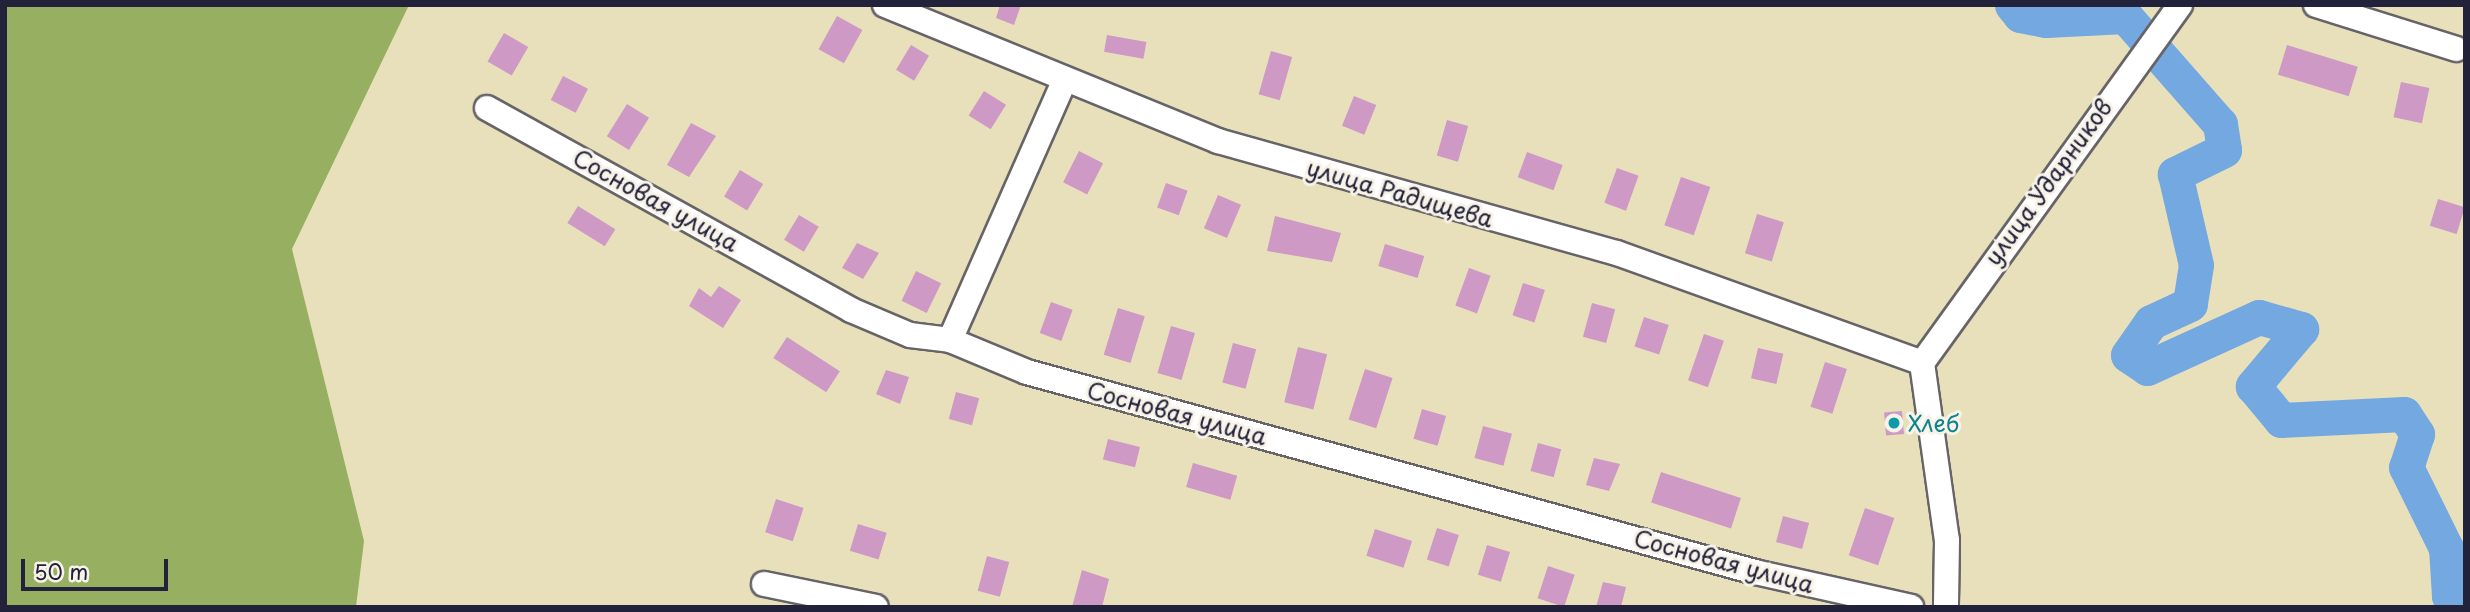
<!DOCTYPE html>
<html>
<head>
<meta charset="utf-8">
<style>
  body { margin:0 }
  #map { position:relative; width:2470px; height:612px; overflow:hidden; background:#e8e0bb; font-family:"Playpen Sans",sans-serif }
  div>[style] { position:absolute }
  .forest>* { inset:0; background:#96af60 }
  .river>* { height:35px; margin:-17.5px; padding:0 17.5px; transform-origin:17.5px; border-radius:17.5px; background:#73a8e0 }
  .building>* { inset:0; background:#ce99c4; transform-origin:0 0 }
  .roads { filter:drop-shadow(2px 0 #676468) drop-shadow(-2px 0 #676468) drop-shadow(0 2px #676468) drop-shadow(0 -2px #676468) }
  .minor>* { height:24px; margin:-12px; padding:0 12px; transform-origin:12px; border-radius:12px; background:#fff }
  .dots>* { width:19px; height:19px; translate:-50% -50%; box-sizing:border-box; border:4px solid #f7f3e8; border-radius:50% }
  span { translate:-50% -50%; white-space:nowrap; text-align:center; line-height:1.15; -webkit-text-stroke:6px #f7f3e8; paint-order:stroke }
  .street-label { font-size:23px; color:#22223b }
  .culture-label { font-size:23px; color:#0d838f }
  .left { translate:0 -50%; text-align:left }
  .frame { position:absolute; inset:0; border:7px solid #22223b; pointer-events:none }
  .scale { position:absolute; left:21px; top:559px; width:147px; height:32px; box-sizing:border-box; border:4px solid #22223b; border-top:0; padding-left:9px; font-size:21px; line-height:24px; white-space:nowrap; color:#22223b; -webkit-text-stroke:5px #f7f3e8; paint-order:stroke }
</style>
</head>
<body>
<div id="map">
  <div class="forest">
    <i style="clip-path:polygon(5px 5px,409px 5px,292px 249px,364px 541px,356px 607px,5px 607px)"></i>
  </div>
  <div class="river">
    <i style="left:2012px;top:5px;width:13px;rotate:51deg"></i>
    <i style="left:2020px;top:15px;width:26px;rotate:11deg"></i>
    <i style="left:2046px;top:20px;width:79px;rotate:-2.9deg"></i>
    <i style="left:2125px;top:16px;width:144px;rotate:48.7deg"></i>
    <i style="left:2220px;top:124px;width:26px;rotate:81deg"></i>
    <i style="left:2224px;top:150px;width:55px;rotate:153.9deg"></i>
    <i style="left:2175px;top:174px;width:93px;rotate:77deg"></i>
    <i style="left:2196px;top:265px;width:39px;rotate:99deg"></i>
    <i style="left:2190px;top:304px;width:43px;rotate:155.2deg"></i>
    <i style="left:2151px;top:322px;width:40px;rotate:124.9deg"></i>
    <i style="left:2128px;top:355px;width:23px;rotate:34deg"></i>
    <i style="left:2147px;top:368px;width:123px;rotate:-24.5deg"></i>
    <i style="left:2259px;top:317px;width:44px;rotate:15.9deg"></i>
    <i style="left:2301px;top:329px;width:75px;rotate:130.1deg"></i>
    <i style="left:2253px;top:386px;width:44px;rotate:50.5deg"></i>
    <i style="left:2281px;top:420px;width:123px;rotate:-2.8deg"></i>
    <i style="left:2404px;top:414px;width:24px;rotate:57deg"></i>
    <i style="left:2417px;top:434px;width:35px;rotate:108deg"></i>
    <i style="left:2406px;top:467px;width:90px;rotate:63.7deg"></i>
    <i style="left:2446px;top:548px;width:48px;rotate:86.4deg"></i>
    <i style="left:2449px;top:596px;width:17px;rotate:40deg"></i>
  </div>
  <div class="building">
    <i style="clip-path:polygon(1000px 5px,1021px 5px,1014px 25px,996px 18px)"></i>
    <i style="left:837px;top:16px;width:29px;height:38px;rotate:29deg"></i>
    <i style="left:504px;top:33px;width:28px;height:33px;rotate:30deg"></i>
    <i style="left:1107px;top:35px;width:40px;height:17px;rotate:10deg"></i>
    <i style="left:911px;top:45px;width:21px;height:29px;rotate:31deg"></i>
    <i style="left:2287px;top:45px;width:74px;height:31px;rotate:17deg"></i>
    <i style="left:1271px;top:51px;width:22px;height:45px;rotate:16deg"></i>
    <i style="left:563px;top:76px;width:28px;height:27px;rotate:27deg"></i>
    <i style="left:2401px;top:82px;width:29px;height:36px;rotate:12deg"></i>
    <i style="left:984px;top:91px;width:26px;height:29px;rotate:32deg"></i>
    <i style="left:1354px;top:96px;width:24px;height:32px;rotate:22deg"></i>
    <i style="left:627px;top:104px;width:26px;height:38px;rotate:32deg"></i>
    <i style="left:1447px;top:120px;width:22px;height:37px;rotate:16deg"></i>
    <i style="clip-path:polygon(691px 123px,716px 136px,689px 177px,667px 165px)"></i>
    <i style="left:1079px;top:151px;width:27px;height:35px;rotate:27deg"></i>
    <i style="left:1527px;top:152px;width:38px;height:27px;rotate:20deg"></i>
    <i style="left:1617px;top:168px;width:23px;height:37px;rotate:20deg"></i>
    <i style="left:740px;top:170px;width:27px;height:31px;rotate:31deg"></i>
    <i style="left:1681px;top:177px;width:31px;height:51px;rotate:19deg"></i>
    <i style="left:1166px;top:183px;width:23px;height:26px;rotate:20deg"></i>
    <i style="left:1218px;top:195px;width:25px;height:36px;rotate:23deg"></i>
    <i style="left:2438px;top:199px;width:28px;height:28px;rotate:17deg"></i>
    <i style="left:578px;top:206px;width:44px;height:20px;rotate:32deg"></i>
    <i style="left:1757px;top:214px;width:28px;height:41px;rotate:17deg"></i>
    <i style="left:799px;top:215px;width:23px;height:29px;rotate:31deg"></i>
    <i style="clip-path:polygon(1275px 216px,1341px 233px,1332px 262px,1267px 251px)"></i>
    <i style="clip-path:polygon(857px 243px,879px 253px,863px 279px,842px 268px)"></i>
    <i style="left:1385px;top:244px;width:41px;height:23px;rotate:17deg"></i>
    <i style="left:1469px;top:268px;width:23px;height:40px;rotate:20deg"></i>
    <i style="left:916px;top:271px;width:28px;height:33px;rotate:26deg"></i>
    <i style="left:1523px;top:283px;width:23px;height:34px;rotate:18deg"></i>
    <i style="clip-path:polygon(719px 286px,741px 300px,723px 328px,689px 306px,699px 288px,711px 297px)"></i>
    <i style="left:1051px;top:302px;width:23px;height:33px;rotate:20deg"></i>
    <i style="left:1592px;top:303px;width:24px;height:35px;rotate:15deg"></i>
    <i style="left:1118px;top:308px;width:28px;height:49px;rotate:17deg"></i>
    <i style="left:1644px;top:317px;width:26px;height:31px;rotate:18deg"></i>
    <i style="left:1171px;top:326px;width:25px;height:49px;rotate:16deg"></i>
    <i style="left:1704px;top:334px;width:21px;height:49px;rotate:19deg"></i>
    <i style="left:787px;top:337px;width:63px;height:25px;rotate:33deg"></i>
    <i style="left:1233px;top:343px;width:24px;height:41px;rotate:15deg"></i>
    <i style="left:1298px;top:347px;width:30px;height:57px;rotate:14deg"></i>
    <i style="left:1758px;top:348px;width:26px;height:31px;rotate:13deg"></i>
    <i style="left:1825px;top:362px;width:23px;height:47px;rotate:18deg"></i>
    <i style="left:1365px;top:369px;width:29px;height:53px;rotate:18deg"></i>
    <i style="clip-path:polygon(886px 370px,909px 377px,900px 404px,876px 394px)"></i>
    <i style="left:956px;top:392px;width:24px;height:28px;rotate:15deg"></i>
    <i style="left:1422px;top:409px;width:25px;height:31px;rotate:16deg"></i>
    <i style="left:1902px;top:411px;width:23px;height:18px;rotate:85deg"></i>
    <i style="left:1483px;top:426px;width:30px;height:33px;rotate:15deg"></i>
    <i style="left:1108px;top:439px;width:33px;height:21px;rotate:14deg"></i>
    <i style="left:1538px;top:443px;width:24px;height:29px;rotate:15deg"></i>
    <i style="clip-path:polygon(1594px 458px,1620px 464px,1609px 491px,1586px 485px)"></i>
    <i style="left:1193px;top:463px;width:46px;height:25px;rotate:16deg"></i>
    <i style="left:1661px;top:472px;width:84px;height:32px;rotate:18deg"></i>
    <i style="left:776px;top:499px;width:29px;height:35px;rotate:18deg"></i>
    <i style="left:1865px;top:508px;width:31px;height:50px;rotate:19deg"></i>
    <i style="left:1783px;top:516px;width:27px;height:27px;rotate:15deg"></i>
    <i style="left:858px;top:524px;width:30px;height:28px;rotate:17deg"></i>
    <i style="left:1437px;top:528px;width:23px;height:33px;rotate:18deg"></i>
    <i style="left:1375px;top:529px;width:39px;height:28px;rotate:18deg"></i>
    <i style="left:1487px;top:545px;width:24px;height:31px;rotate:17deg"></i>
    <i style="left:987px;top:556px;width:23px;height:36px;rotate:15deg"></i>
    <i style="left:1548px;top:566px;width:28px;height:34px;rotate:18deg"></i>
    <i style="clip-path:polygon(1082px 570px,1109px 579px,1102px 607px,1072px 607px)"></i>
    <i style="clip-path:polygon(1603px 582px,1626px 587px,1621px 607px,1596px 607px)"></i>
  </div>
  <div class="roads">
    <div class="minor">
      <i style="left:885px;top:5px;width:360px;rotate:22.2deg"></i>
      <i style="left:1218px;top:141px;width:414px;rotate:15.7deg"></i>
      <i style="left:1617px;top:253px;width:324px;rotate:19.8deg"></i>
      <i style="left:2316px;top:5px;width:147px;rotate:17.4deg"></i>
      <i style="left:487px;top:108px;width:416px;rotate:29deg"></i>
      <i style="left:851px;top:310px;width:64px;rotate:23deg"></i>
      <i style="left:910px;top:335px;width:40px;rotate:7.1deg"></i>
      <i style="left:950px;top:340px;width:83px;rotate:22.6deg"></i>
      <i style="left:1027px;top:372px;width:755px;rotate:15.36deg"></i>
      <i style="left:1755px;top:572px;width:160px;rotate:12.6deg"></i>
      <i style="left:950px;top:340px;width:283px;rotate:-66.2deg"></i>
      <i style="left:1922px;top:363px;width:441px;rotate:-54.2deg"></i>
      <i style="left:1922px;top:363px;width:179px;rotate:82deg"></i>
      <i style="left:1947px;top:540px;width:67px;rotate:90.9deg"></i>
      <i style="left:764px;top:584px;width:114px;rotate:11.6deg"></i>
    </div>
  </div>
  <div class="dots">
    <i style="left:1894px;top:423px;background:#0f9aa8"></i>
  </div>
  <div class="street-label">
    <span style="left:2048px;top:182px;rotate:-54deg">улица Ударников</span>
    <span style="left:1400px;top:193px;rotate:16deg">улица Радищева</span>
    <span style="left:656px;top:200px;rotate:29deg">Сосновая улица</span>
    <span style="left:1177px;top:413px;rotate:15deg">Сосновая улица</span>
    <span style="left:1724px;top:561px;rotate:15deg">Сосновая улица</span>
  </div>
  <div class="culture-label">
    <span class="left" style="left:1908px;top:423px">Хлеб</span>
  </div>
  <div class="frame"></div>
  <div class="scale">50 m</div>
</div>
</body>
</html>
